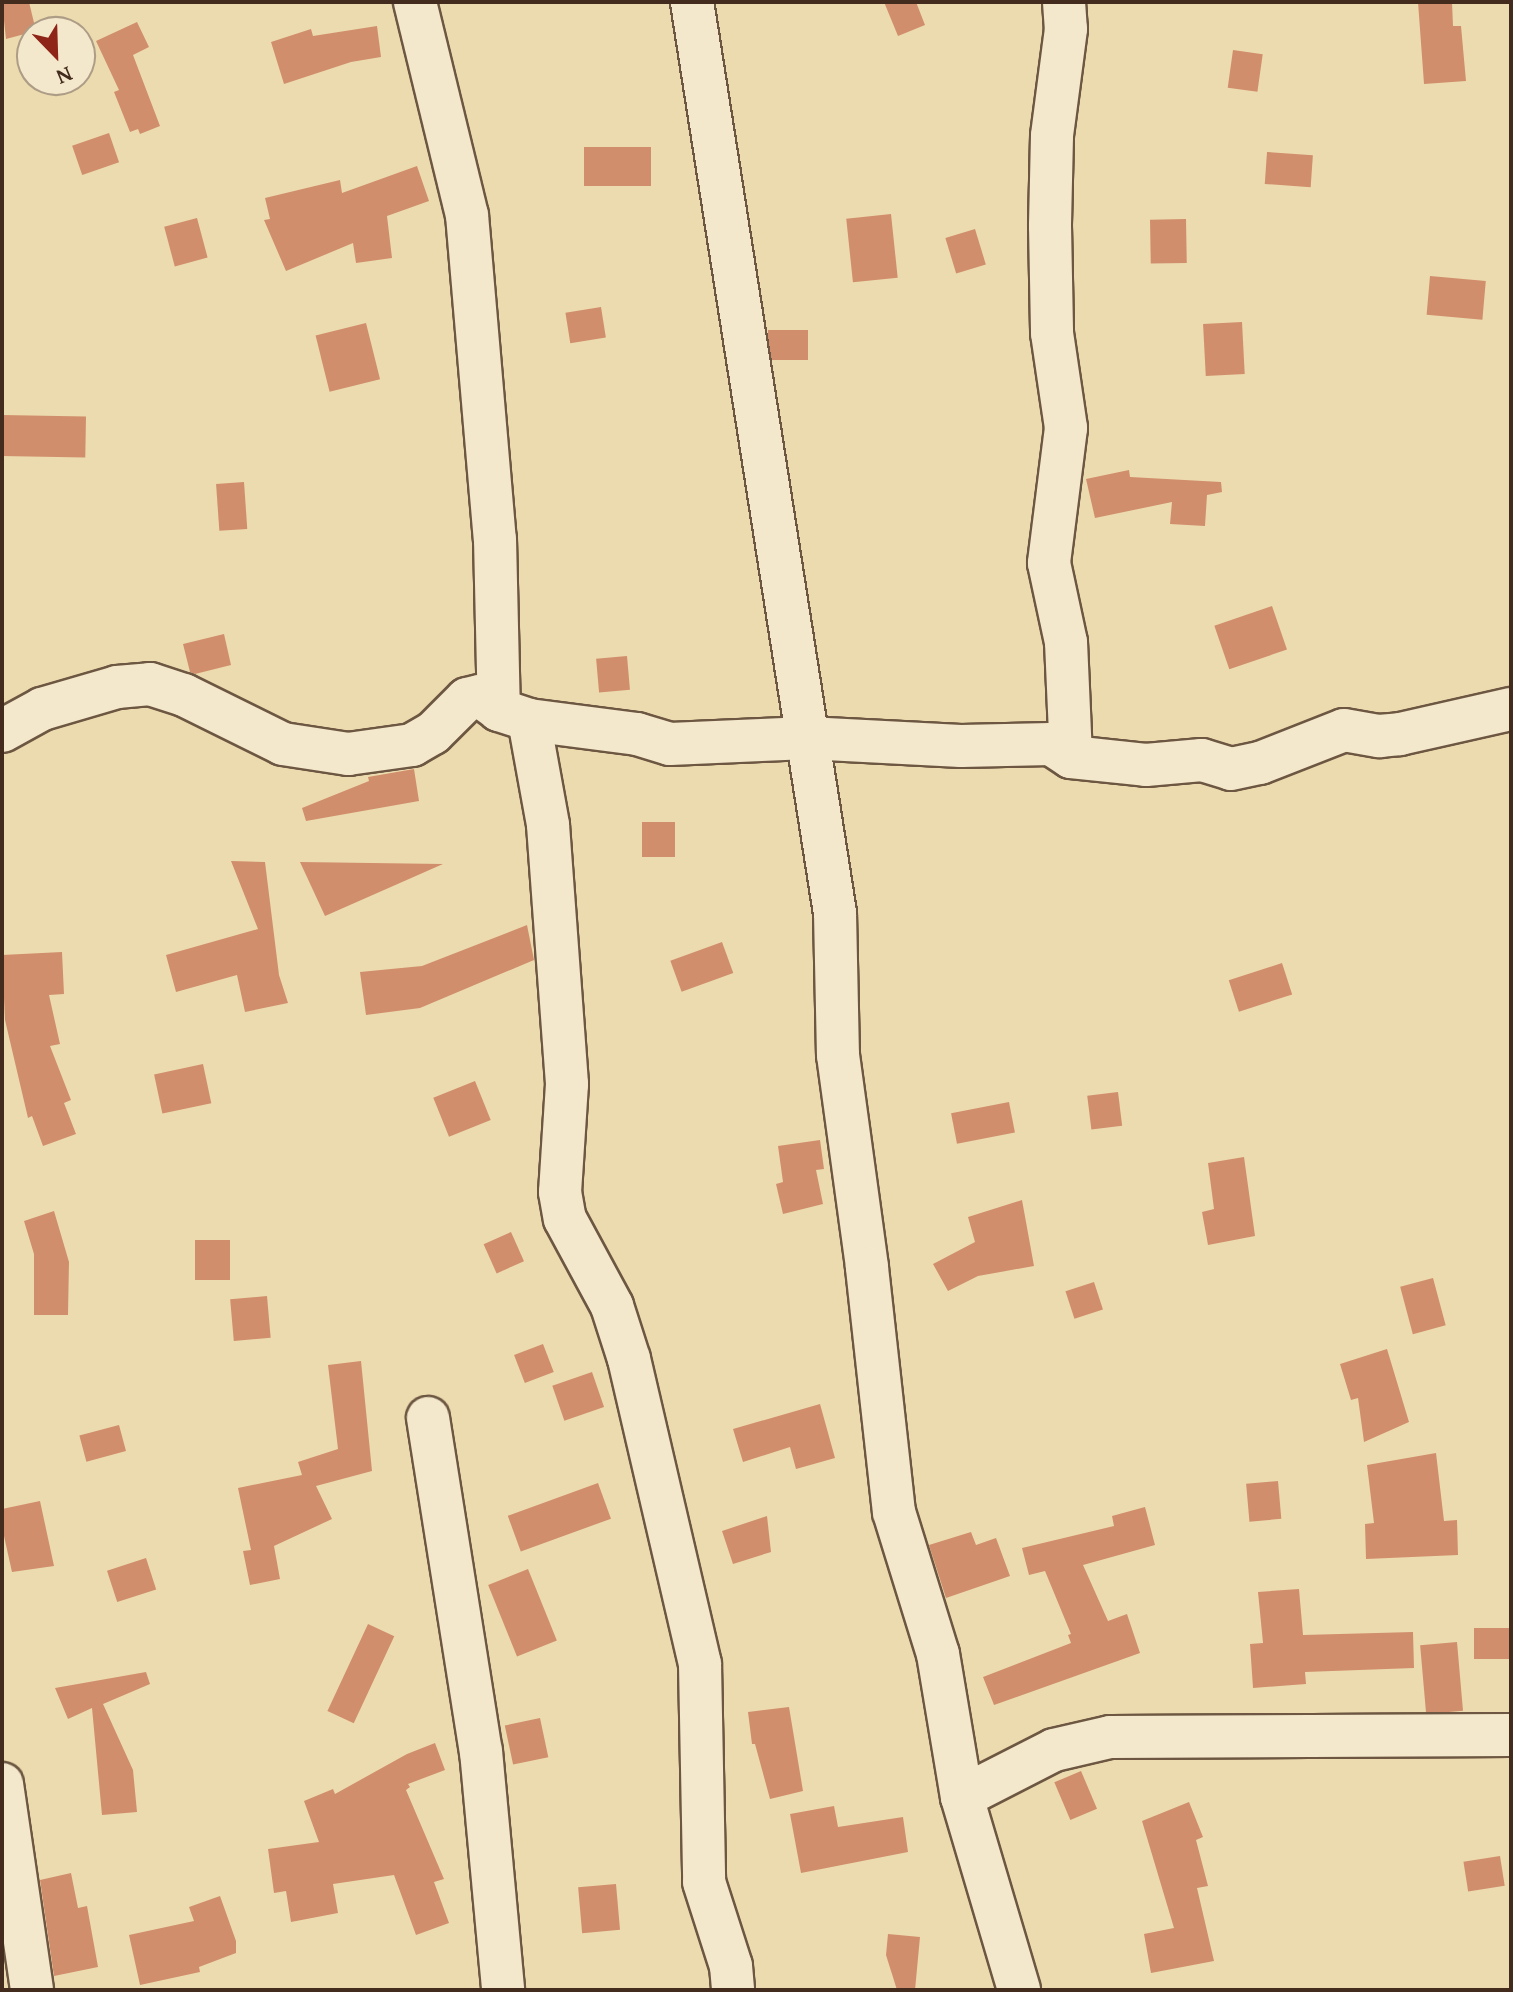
<!DOCTYPE html>
<html>
<head>
<meta charset="utf-8">
<style>
  body { margin:0 }
  #map { position:relative; width:1513px; height:1992px; overflow:hidden; background:#ecdbaf; font-family:"Gentium Book Plus",serif }
  div>[style] { position:absolute }
  .building>* { inset:0; background:#d18e6c; transform-origin:0 0 }
  .roads { filter:drop-shadow(2px 0 #6d5742) drop-shadow(-2px 0 #6d5742) drop-shadow(0 2px #6d5742) drop-shadow(0 -2px #6d5742) }
  .minor>* { height:42px; margin:-21px; padding:0 21px; transform-origin:21px; border-radius:21px; background:#f3e8cb }
  span { translate:-50% -50%; white-space:nowrap; text-align:center; line-height:1.15; -webkit-text-stroke:7px #f3e8cb; paint-order:stroke }
  .frame { position:absolute; inset:0; border:4px solid #432b1e; pointer-events:none }
  .north { position:absolute; left:16px; top:16px; width:80px; height:80px; box-sizing:border-box; background:#f3e8cb; border:2px solid #ad9c86; border-radius:50%; rotate:157deg; font-size:22px; font-weight:700; line-height:32px; text-align:center; color:#432b1e }
  .north::after { content:''; display:block; margin:auto; width:28px; height:36px; background:#8f2418; clip-path:polygon(50% 0,100% 100%,50% 72%,0 100%) }
</style>
</head>
<body>
<div id="map">
  <div class="building">
    <i style="clip-path:polygon(2px 2px,29px 2px,36px 31px,6px 39px)"></i>
    <i style="clip-path:polygon(884px 2px,916px 2px,925px 25px,898px 36px)"></i>
    <i style="clip-path:polygon(1418px 2px,1452px 2px,1453px 26px,1461px 26px,1466px 81px,1424px 84px)"></i>
    <i style="clip-path:polygon(137px 22px,149px 47px,133px 55px,160px 126px,140px 134px,138px 129px,130px 132px,114px 92px,119px 90px,96px 41px)"></i>
    <i style="clip-path:polygon(377px 26px,381px 57px,351px 62px,284px 84px,271px 42px,311px 29px,313px 36px)"></i>
    <i style="left:1233px;top:50px;width:30px;height:38px;rotate:8deg"></i>
    <i style="left:109px;top:133px;width:31px;height:39px;rotate:71deg"></i>
    <i style="left:584px;top:147px;width:67px;height:39px"></i>
    <i style="left:1267px;top:152px;width:46px;height:32px;rotate:4deg"></i>
    <i style="clip-path:polygon(417px 166px,429px 201px,387px 216px,392px 258px,356px 263px,353px 243px,286px 271px,264px 220px,270px 219px,265px 198px,340px 180px,342px 193px)"></i>
    <i style="left:891px;top:214px;width:64px;height:45px;rotate:84deg"></i>
    <i style="left:197px;top:218px;width:41px;height:34px;rotate:75deg"></i>
    <i style="left:1186px;top:219px;width:44px;height:36px;rotate:89deg"></i>
    <i style="left:975px;top:229px;width:37px;height:31px;rotate:73deg"></i>
    <i style="left:1430px;top:276px;width:56px;height:39px;rotate:5deg"></i>
    <i style="left:601px;top:307px;width:31px;height:36px;rotate:81deg"></i>
    <i style="left:1242px;top:322px;width:52px;height:39px;rotate:87deg"></i>
    <i style="left:366px;top:323px;width:58px;height:52px;rotate:76deg"></i>
    <i style="left:768px;top:330px;width:40px;height:30px"></i>
    <i style="left:2px;top:415px;width:84px;height:41px;rotate:1deg"></i>
    <i style="clip-path:polygon(1129px 470px,1130px 477px,1221px 482px,1222px 492px,1207px 495px,1205px 526px,1170px 524px,1172px 502px,1095px 518px,1086px 479px)"></i>
    <i style="left:244px;top:482px;width:47px;height:28px;rotate:86deg"></i>
    <i style="left:1272px;top:606px;width:46px;height:61px;rotate:71deg"></i>
    <i style="clip-path:polygon(224px 634px,231px 665px,195px 674px,190px 672px,183px 644px)"></i>
    <i style="left:627px;top:656px;width:34px;height:31px;rotate:85deg"></i>
    <i style="clip-path:polygon(414px 769px,419px 801px,306px 821px,302px 808px,369px 781px,368px 777px)"></i>
    <i style="left:642px;top:822px;width:33px;height:35px"></i>
    <i style="clip-path:polygon(231px 861px,265px 862px,279px 975px,288px 1003px,245px 1012px,237px 975px,176px 992px,166px 955px,258px 929px)"></i>
    <i style="clip-path:polygon(300px 862px,443px 864px,325px 916px)"></i>
    <i style="clip-path:polygon(527px 925px,534px 960px,420px 1008px,366px 1015px,360px 972px,422px 966px)"></i>
    <i style="left:722px;top:942px;width:33px;height:55px;rotate:70deg"></i>
    <i style="clip-path:polygon(62px 952px,64px 994px,49px 995px,60px 1044px,50px 1046px,71px 1100px,64px 1103px,76px 1134px,43px 1146px,32px 1116px,28px 1118px,5px 1020px,2px 955px)"></i>
    <i style="left:1282px;top:963px;width:33px;height:56px;rotate:72deg"></i>
    <i style="left:203px;top:1064px;width:40px;height:50px;rotate:78deg"></i>
    <i style="left:475px;top:1081px;width:42px;height:45px;rotate:68deg"></i>
    <i style="left:1118px;top:1092px;width:34px;height:31px;rotate:83deg"></i>
    <i style="left:1009px;top:1102px;width:31px;height:59px;rotate:79deg"></i>
    <i style="clip-path:polygon(820px 1140px,824px 1169px,816px 1170px,823px 1204px,783px 1214px,776px 1184px,783px 1182px,778px 1146px)"></i>
    <i style="clip-path:polygon(1244px 1157px,1255px 1236px,1208px 1245px,1202px 1212px,1214px 1209px,1208px 1163px)"></i>
    <i style="clip-path:polygon(1022px 1200px,1034px 1266px,978px 1276px,948px 1291px,933px 1264px,975px 1242px,968px 1217px)"></i>
    <i style="clip-path:polygon(54px 1211px,69px 1262px,68px 1315px,34px 1315px,34px 1254px,24px 1221px)"></i>
    <i style="left:511px;top:1232px;width:32px;height:30px;rotate:66deg"></i>
    <i style="left:195px;top:1240px;width:35px;height:40px"></i>
    <i style="left:1433px;top:1278px;width:49px;height:34px;rotate:75deg"></i>
    <i style="left:1094px;top:1282px;width:29px;height:30px;rotate:72deg"></i>
    <i style="left:267px;top:1296px;width:42px;height:37px;rotate:85deg"></i>
    <i style="left:543px;top:1344px;width:30px;height:31px;rotate:69deg"></i>
    <i style="clip-path:polygon(1387px 1349px,1409px 1422px,1364px 1442px,1358px 1398px,1351px 1400px,1340px 1364px)"></i>
    <i style="clip-path:polygon(361px 1361px,372px 1471px,316px 1486px,332px 1519px,274px 1546px,280px 1579px,250px 1585px,243px 1551px,251px 1550px,238px 1488px,302px 1475px,298px 1462px,338px 1449px,328px 1365px)"></i>
    <i style="left:592px;top:1372px;width:37px;height:42px;rotate:71deg"></i>
    <i style="clip-path:polygon(820px 1404px,835px 1458px,796px 1469px,790px 1447px,743px 1462px,733px 1429px)"></i>
    <i style="left:119px;top:1425px;width:27px;height:41px;rotate:75deg"></i>
    <i style="clip-path:polygon(1436px 1453px,1444px 1521px,1457px 1520px,1458px 1555px,1366px 1559px,1365px 1524px,1374px 1523px,1367px 1465px)"></i>
    <i style="left:1278px;top:1481px;width:38px;height:32px;rotate:85deg"></i>
    <i style="left:598px;top:1483px;width:38px;height:96px;rotate:70deg"></i>
    <i style="clip-path:polygon(40px 1501px,54px 1566px,12px 1572px,2px 1527px,2px 1509px)"></i>
    <i style="clip-path:polygon(1145px 1507px,1155px 1545px,1083px 1565px,1108px 1621px,1127px 1614px,1140px 1653px,994px 1705px,983px 1677px,1071px 1643px,1068px 1635px,1071px 1634px,1045px 1571px,1029px 1575px,1022px 1548px,1114px 1526px,1112px 1516px)"></i>
    <i style="clip-path:polygon(767px 1516px,771px 1552px,733px 1564px,722px 1531px)"></i>
    <i style="clip-path:polygon(971px 1532px,976px 1545px,996px 1538px,1010px 1576px,946px 1598px,929px 1545px)"></i>
    <i style="left:146px;top:1558px;width:33px;height:41px;rotate:72deg"></i>
    <i style="left:528px;top:1569px;width:77px;height:43px;rotate:68deg"></i>
    <i style="clip-path:polygon(1299px 1589px,1303px 1635px,1413px 1632px,1414px 1668px,1305px 1672px,1306px 1684px,1253px 1688px,1250px 1644px,1263px 1643px,1258px 1592px)"></i>
    <i style="left:368px;top:1624px;width:29px;height:96px;rotate:25deg"></i>
    <i style="left:1511px;top:1628px;width:31px;height:37px;rotate:90deg"></i>
    <i style="left:1457px;top:1642px;width:69px;height:37px;rotate:85deg"></i>
    <i style="clip-path:polygon(146px 1672px,150px 1684px,103px 1704px,133px 1770px,137px 1812px,102px 1815px,92px 1708px,68px 1719px,55px 1688px)"></i>
    <i style="clip-path:polygon(789px 1707px,803px 1791px,770px 1799px,755px 1744px,752px 1744px,748px 1712px)"></i>
    <i style="left:540px;top:1718px;width:40px;height:36px;rotate:78deg"></i>
    <i style="clip-path:polygon(435px 1743px,445px 1770px,408px 1784px,410px 1787px,406px 1790px,444px 1879px,434px 1882px,449px 1923px,416px 1935px,394px 1875px,333px 1884px,338px 1913px,291px 1922px,286px 1891px,274px 1893px,268px 1849px,319px 1842px,304px 1801px,333px 1789px,335px 1794px,407px 1754px)"></i>
    <i style="left:1081px;top:1771px;width:41px;height:29px;rotate:67deg"></i>
    <i style="clip-path:polygon(1189px 1802px,1203px 1837px,1196px 1840px,1208px 1886px,1197px 1888px,1214px 1961px,1151px 1973px,1144px 1934px,1174px 1928px,1142px 1821px)"></i>
    <i style="clip-path:polygon(834px 1806px,838px 1827px,903px 1817px,908px 1852px,801px 1873px,790px 1814px)"></i>
    <i style="left:1500px;top:1856px;width:30px;height:37px;rotate:81deg"></i>
    <i style="clip-path:polygon(71px 1873px,78px 1908px,87px 1906px,98px 1967px,54px 1976px,40px 1880px)"></i>
    <i style="left:616px;top:1884px;width:46px;height:38px;rotate:85deg"></i>
    <i style="clip-path:polygon(220px 1896px,236px 1941px,236px 1953px,199px 1967px,200px 1972px,140px 1985px,129px 1935px,194px 1921px,189px 1907px)"></i>
    <i style="clip-path:polygon(888px 1934px,920px 1937px,915px 1990px,897px 1990px,886px 1955px)"></i>
  </div>
  <div class="roads">
    <div class="minor">
      <i style="left:415px;top:2px;width:219px;rotate:76.3deg"></i>
      <i style="left:467px;top:215px;width:325px;rotate:85.1deg"></i>
      <i style="left:495px;top:539px;width:171px;rotate:88.7deg"></i>
      <i style="left:499px;top:710px;width:32px;rotate:18deg"></i>
      <i style="left:529px;top:720px;width:107px;rotate:79.7deg"></i>
      <i style="left:548px;top:825px;width:260px;rotate:85.8deg"></i>
      <i style="left:567px;top:1084px;width:108px;rotate:93.7deg"></i>
      <i style="left:560px;top:1192px;width:27px;rotate:80deg"></i>
      <i style="left:565px;top:1219px;width:99px;rotate:61.6deg"></i>
      <i style="left:612px;top:1306px;width:56px;rotate:72.2deg"></i>
      <i style="left:629px;top:1359px;width:313px;rotate:76.9deg"></i>
      <i style="left:700px;top:1664px;width:218px;rotate:88.9deg"></i>
      <i style="left:704px;top:1882px;width:88px;rotate:72.2deg"></i>
      <i style="left:731px;top:1966px;width:24px;rotate:85deg"></i>
      <i style="left:692px;top:2px;width:922px;rotate:81.08deg"></i>
      <i style="left:835px;top:913px;width:142px;rotate:88.8deg"></i>
      <i style="left:838px;top:1055px;width:215px;rotate:82.2deg"></i>
      <i style="left:867px;top:1268px;width:245px;rotate:83.7deg"></i>
      <i style="left:894px;top:1512px;width:149px;rotate:72.8deg"></i>
      <i style="left:938px;top:1654px;width:145px;rotate:80.5deg"></i>
      <i style="left:962px;top:1797px;width:201px;rotate:73.5deg"></i>
      <i style="left:1064px;top:2px;width:27px;rotate:86deg"></i>
      <i style="left:1066px;top:29px;width:108px;rotate:97.5deg"></i>
      <i style="left:1052px;top:136px;width:90px;rotate:91.3deg"></i>
      <i style="left:1050px;top:226px;width:107px;rotate:88.9deg"></i>
      <i style="left:1052px;top:333px;width:96px;rotate:81.6deg"></i>
      <i style="left:1066px;top:428px;width:136px;rotate:97.2deg"></i>
      <i style="left:1049px;top:563px;width:81px;rotate:77.9deg"></i>
      <i style="left:1066px;top:642px;width:115px;rotate:87.5deg"></i>
      <i style="left:529px;top:720px;width:109px;rotate:7.4deg"></i>
      <i style="left:637px;top:734px;width:34px;rotate:17deg"></i>
      <i style="left:670px;top:744px;width:137px;rotate:-2.5deg"></i>
      <i style="left:807px;top:738px;width:154px;rotate:3deg"></i>
      <i style="left:961px;top:746px;width:90px;rotate:-1.3deg"></i>
      <i style="left:1051px;top:744px;width:24px;rotate:33deg"></i>
      <i style="left:1071px;top:757px;width:75px;rotate:6.1deg"></i>
      <i style="left:1146px;top:765px;width:56px;rotate:-5.1deg"></i>
      <i style="left:1202px;top:760px;width:30px;rotate:17deg"></i>
      <i style="left:1231px;top:769px;width:30px;rotate:-12deg"></i>
      <i style="left:1260px;top:763px;width:90px;rotate:-21.4deg"></i>
      <i style="left:1344px;top:730px;width:36px;rotate:10deg"></i>
      <i style="left:1379px;top:736px;width:21px;rotate:-5deg"></i>
      <i style="left:1400px;top:734px;width:114px;rotate:-12.7deg"></i>
      <i style="left:2px;top:731px;width:46px;rotate:-28.8deg"></i>
      <i style="left:42px;top:709px;width:78px;rotate:-16.3deg"></i>
      <i style="left:117px;top:687px;width:33px;rotate:-5deg"></i>
      <i style="left:150px;top:684px;width:36px;rotate:18deg"></i>
      <i style="left:184px;top:695px;width:110px;rotate:26.3deg"></i>
      <i style="left:283px;top:744px;width:66px;rotate:8.7deg"></i>
      <i style="left:348px;top:754px;width:65px;rotate:-8deg"></i>
      <i style="left:412px;top:745px;width:24px;rotate:-30deg"></i>
      <i style="left:433px;top:733px;width:48px;rotate:-45deg"></i>
      <i style="left:467px;top:699px;width:13px;rotate:-13deg"></i>
      <i style="left:480px;top:696px;width:24px;rotate:36deg"></i>
      <i style="left:428px;top:1418px;width:337px;rotate:81deg"></i>
      <i style="left:481px;top:1751px;width:240px;rotate:84.7deg"></i>
      <i style="left:2px;top:1784px;width:208px;rotate:81.7deg"></i>
      <i style="left:962px;top:1797px;width:103px;rotate:-27.1deg"></i>
      <i style="left:1054px;top:1750px;width:57px;rotate:-13.1deg"></i>
      <i style="left:1110px;top:1737px;width:401px;rotate:-0.3deg"></i>
    </div>
  </div>
  <div class="frame"></div>
  <div class="north">N</div>
</div>
</body>
</html>
